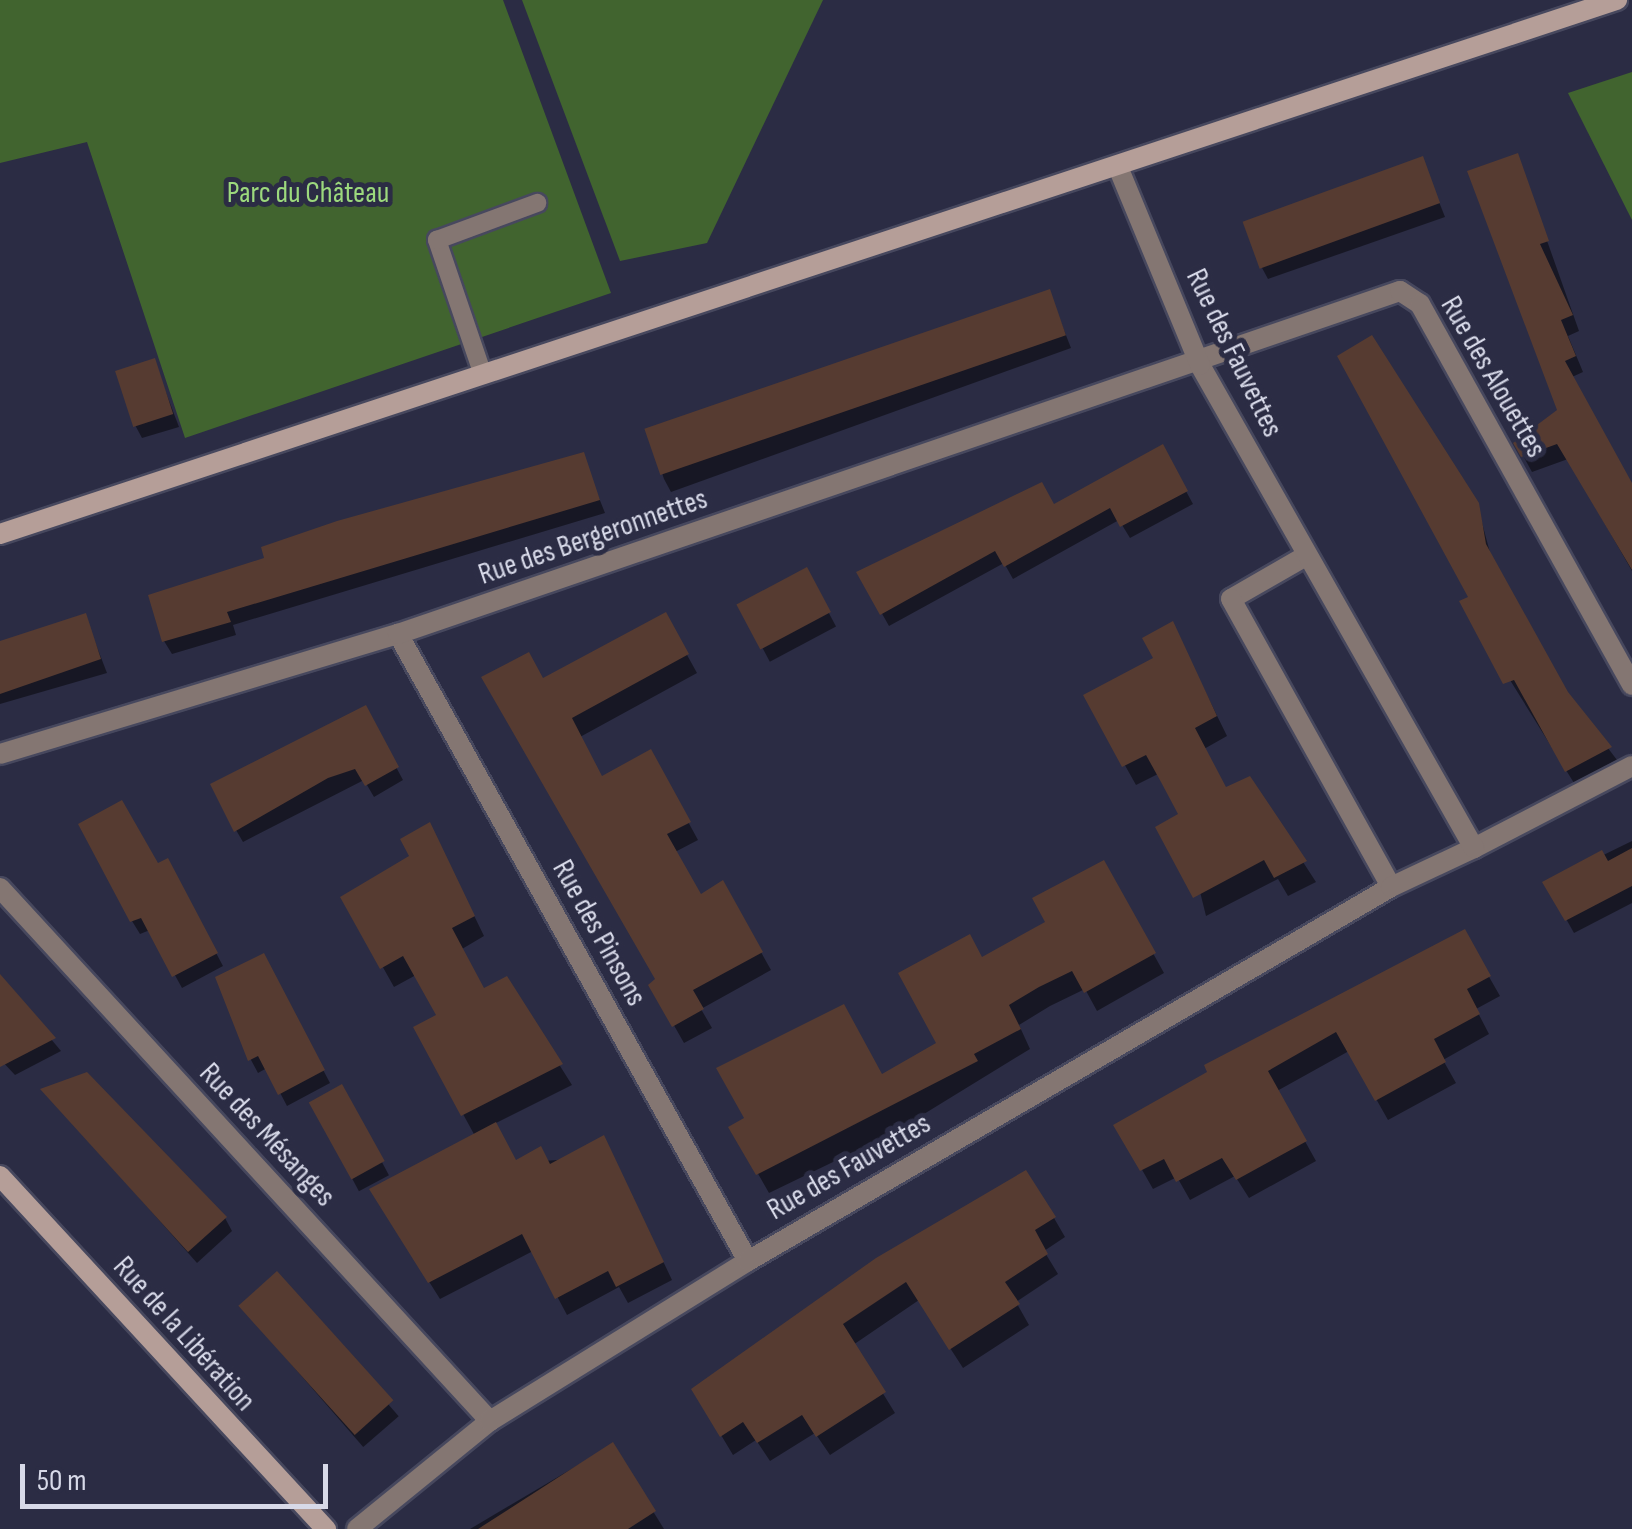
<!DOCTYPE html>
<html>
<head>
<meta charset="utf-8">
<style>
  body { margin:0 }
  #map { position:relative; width:1632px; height:1529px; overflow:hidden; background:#2b2c44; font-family:"Sofia Sans Condensed",sans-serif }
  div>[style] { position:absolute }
  .green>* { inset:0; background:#41642f }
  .shadow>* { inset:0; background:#0007; transform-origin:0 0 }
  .building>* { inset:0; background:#563b31; transform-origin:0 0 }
  .roads { filter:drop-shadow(2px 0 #47485e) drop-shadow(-2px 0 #47485e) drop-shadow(0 2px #47485e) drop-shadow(0 -2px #47485e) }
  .lane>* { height:18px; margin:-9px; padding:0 9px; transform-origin:9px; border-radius:9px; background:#847672 }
  .street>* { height:20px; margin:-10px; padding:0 10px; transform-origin:10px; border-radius:10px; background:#847672 }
  .secondary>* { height:20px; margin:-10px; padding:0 10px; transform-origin:10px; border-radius:10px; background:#b59e98 }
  span { translate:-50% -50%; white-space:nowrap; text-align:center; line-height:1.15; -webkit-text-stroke:10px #2b2c44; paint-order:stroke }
  .park-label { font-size:30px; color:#9cd97d }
  .street-label { font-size:30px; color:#d7d9e8 }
  .scale { position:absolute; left:20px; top:1464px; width:308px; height:45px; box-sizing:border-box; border:5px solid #d7d9e8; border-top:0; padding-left:12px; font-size:30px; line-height:35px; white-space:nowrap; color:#d7d9e8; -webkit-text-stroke:8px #2b2c44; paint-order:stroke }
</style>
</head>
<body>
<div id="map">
  <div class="green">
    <i style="clip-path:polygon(0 0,503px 0,611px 293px,185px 438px,87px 142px,0 163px)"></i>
    <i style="clip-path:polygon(522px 0,823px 0,707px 243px,620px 261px)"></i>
    <i style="clip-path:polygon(1632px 72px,1632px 220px,1568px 93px)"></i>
  </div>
  <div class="shadow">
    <i style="clip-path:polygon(1517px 156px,1579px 331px,1568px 336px,1583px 372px,1572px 377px,1632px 487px,1632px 571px,1568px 459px,1532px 472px,1516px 443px,1560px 411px)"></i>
    <i style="clip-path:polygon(1422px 159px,1445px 217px,1268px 279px,1261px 266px)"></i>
    <i style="clip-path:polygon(1049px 292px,1071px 348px,671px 492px,664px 479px,649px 434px)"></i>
    <i style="clip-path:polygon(154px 361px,179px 427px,142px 438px,135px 425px)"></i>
    <i style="clip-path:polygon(1162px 447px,1193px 504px,1130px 538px,1119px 520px,1013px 579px,1004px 563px,889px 626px,859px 573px,1053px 507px)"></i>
    <i style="clip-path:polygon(582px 455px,605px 513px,233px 625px,236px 635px,172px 654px,164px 641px,151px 597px)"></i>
    <i style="clip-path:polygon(1477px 504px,1492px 560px,1567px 694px,1617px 760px,1574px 783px,1462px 603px,1472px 598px)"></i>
    <i style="left:806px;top:570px;width:64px;height:75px;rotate:62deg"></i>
    <i style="clip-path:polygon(665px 615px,697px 673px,580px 737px,602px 779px,650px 752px,698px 840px,675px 852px,700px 898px,723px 884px,771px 970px,701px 1009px,712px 1028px,684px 1043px,651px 985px,658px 980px,543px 681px)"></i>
    <i style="clip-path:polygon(85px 616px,107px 673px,0 704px,0 643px)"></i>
    <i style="clip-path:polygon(1172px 624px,1227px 736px,1204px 749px,1226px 790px,1249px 779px,1316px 882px,1288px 896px,1278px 879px,1206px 916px,1181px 815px,1160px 773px,1136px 785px,1086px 696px,1156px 659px)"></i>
    <i style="clip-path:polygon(365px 709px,403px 780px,374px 797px,364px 780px,243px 842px,236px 830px)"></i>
    <i style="clip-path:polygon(430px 825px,484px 936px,462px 949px,484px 991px,506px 980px,572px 1085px,494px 1124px,515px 1163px,613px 1156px,672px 1280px,628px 1303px,619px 1287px,567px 1315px,533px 1251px,440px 1299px,382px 1207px,475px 1136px,416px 1028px,440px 1016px,416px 975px,394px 987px,344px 898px,412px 857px)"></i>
    <i style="clip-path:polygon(1632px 841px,1632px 903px,1574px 933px,1546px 883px)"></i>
    <i style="clip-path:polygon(1103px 863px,1164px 973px,1097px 1011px,1085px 989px,1050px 1006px,1019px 1025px,1030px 1049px,893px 1133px,769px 1193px,732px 1128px,881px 1077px,940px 1044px,982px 960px,1048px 923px)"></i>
    <i style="clip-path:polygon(157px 866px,174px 874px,223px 966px,182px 988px,150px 930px,140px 934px,132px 921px)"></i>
    <i style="clip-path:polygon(1464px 933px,1500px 996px,1476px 1009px,1489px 1034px,1443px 1060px,1456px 1083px,1388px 1120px,1349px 1051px,1277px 1091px,1316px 1161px,1249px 1198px,1235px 1176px,1190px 1200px,1177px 1177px,1153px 1189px,1117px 1126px)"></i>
    <i style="clip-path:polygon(270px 969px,330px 1083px,287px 1106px,267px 1068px,258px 1073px,251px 1060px,218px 978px)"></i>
    <i style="clip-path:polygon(0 978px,61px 1051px,15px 1075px,0 1059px)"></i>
    <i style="left:342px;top:1087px;width:100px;height:34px;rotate:62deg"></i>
    <i style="clip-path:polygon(44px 1090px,225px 1218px,232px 1231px,197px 1263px)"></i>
    <i style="clip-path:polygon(1054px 1218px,1065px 1237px,1044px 1251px,1058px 1274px,1016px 1302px,1029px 1325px,963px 1368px,919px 1300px,853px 1345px,895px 1413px,830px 1455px,815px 1433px,770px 1461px,756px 1440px,733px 1455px,694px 1390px,878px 1260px)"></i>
    <i style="left:276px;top:1275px;width:187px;height:47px;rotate:49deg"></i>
    <i style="clip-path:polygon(612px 1445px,664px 1529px,470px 1529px)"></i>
  </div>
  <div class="building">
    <i style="clip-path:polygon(1518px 153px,1549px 241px,1540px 244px,1573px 315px,1561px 320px,1576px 356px,1565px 361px,1632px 483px,1632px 570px,1557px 444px,1521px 457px,1513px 443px,1557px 410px,1467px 171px)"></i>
    <i style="left:1423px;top:156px;width:50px;height:192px;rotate:70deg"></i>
    <i style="left:1050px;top:289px;width:49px;height:429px;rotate:71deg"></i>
    <i style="clip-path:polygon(1372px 335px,1479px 503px,1486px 544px,1568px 692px,1612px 747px,1565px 772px,1514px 680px,1503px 684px,1459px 601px,1468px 597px,1337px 356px)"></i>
    <i style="left:155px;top:358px;width:59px;height:42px;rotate:72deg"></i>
    <i style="clip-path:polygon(1163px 444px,1188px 491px,1120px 527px,1110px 508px,1004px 567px,995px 551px,880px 615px,856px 572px,1042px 482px,1054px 504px)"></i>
    <i style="clip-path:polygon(584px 452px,600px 500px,227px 612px,231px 622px,162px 642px,148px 595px,264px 558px,261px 547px,337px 521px)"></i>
    <i style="left:807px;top:567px;width:51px;height:80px;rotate:62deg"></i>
    <i style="clip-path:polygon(666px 612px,689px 654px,572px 718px,602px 776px,651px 749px,691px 822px,667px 834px,701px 894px,723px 880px,763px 952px,693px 990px,704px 1009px,672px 1027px,648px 985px,655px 979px,481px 677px,529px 652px,543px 678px)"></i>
    <i style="clip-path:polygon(86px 613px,101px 659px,0 694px,0 641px)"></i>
    <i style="clip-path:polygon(1173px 621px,1217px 716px,1195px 728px,1226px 787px,1250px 776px,1307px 861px,1274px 878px,1264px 860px,1193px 898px,1155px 827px,1178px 814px,1161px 782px,1146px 755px,1122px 767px,1083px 695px,1153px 658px,1142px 638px)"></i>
    <i style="clip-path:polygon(366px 705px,399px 767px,365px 786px,355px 769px,328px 778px,234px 832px,210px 784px)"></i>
    <i style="clip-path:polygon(122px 800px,158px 863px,168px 858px,218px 953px,172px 977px,141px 918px,130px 922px,78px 824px)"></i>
    <i style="clip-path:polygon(430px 822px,475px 916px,452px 928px,484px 988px,507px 976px,563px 1064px,461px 1116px,413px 1027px,436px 1015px,403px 956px,380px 969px,340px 897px,409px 856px,400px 839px)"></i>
    <i style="clip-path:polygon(1632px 848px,1632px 886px,1565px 921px,1542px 882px,1602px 850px,1608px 861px)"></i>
    <i style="clip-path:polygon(1104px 860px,1156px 953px,1084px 993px,1072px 971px,1039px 987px,1009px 1005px,1021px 1029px,974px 1054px,978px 1061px,756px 1175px,728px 1127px,744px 1118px,716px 1068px,844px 1004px,882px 1074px,936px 1043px,898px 973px,970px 934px,982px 957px,1045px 922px,1032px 898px)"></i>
    <i style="clip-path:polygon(1465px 929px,1491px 976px,1467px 989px,1480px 1014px,1434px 1039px,1446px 1062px,1375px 1101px,1336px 1032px,1268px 1071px,1307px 1141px,1236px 1180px,1222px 1158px,1176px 1182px,1164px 1159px,1140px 1171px,1113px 1125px,1207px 1072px,1204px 1065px)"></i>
    <i style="clip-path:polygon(264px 953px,325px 1070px,278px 1095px,258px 1056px,248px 1061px,215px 977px)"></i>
    <i style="clip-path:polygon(0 974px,56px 1038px,0 1067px)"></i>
    <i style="clip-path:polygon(87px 1072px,227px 1217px,188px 1252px,40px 1089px)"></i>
    <i style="left:342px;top:1084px;width:88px;height:38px;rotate:61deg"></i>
    <i style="clip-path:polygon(496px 1122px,516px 1160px,541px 1146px,550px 1164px,604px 1135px,664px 1262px,616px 1287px,608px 1271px,555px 1299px,522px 1234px,428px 1283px,369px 1189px)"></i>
    <i style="clip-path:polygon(1026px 1170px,1056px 1217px,1035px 1230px,1048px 1254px,1005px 1282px,1020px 1304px,949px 1350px,906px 1282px,843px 1324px,886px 1392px,816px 1437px,802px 1415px,757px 1443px,743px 1422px,720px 1437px,691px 1389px,876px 1258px)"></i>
    <i style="left:277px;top:1271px;width:174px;height:52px;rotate:48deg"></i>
    <i style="clip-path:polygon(613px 1442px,656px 1511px,628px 1529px,478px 1529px)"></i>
  </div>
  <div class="roads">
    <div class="lane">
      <i style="left:483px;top:375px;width:143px;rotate:-108.8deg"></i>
      <i style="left:437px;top:240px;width:107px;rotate:-20.3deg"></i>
    </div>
    <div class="street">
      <i style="left:1304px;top:557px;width:84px;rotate:150.1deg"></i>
      <i style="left:1231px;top:599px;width:329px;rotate:60.9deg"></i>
      <i style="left:398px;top:634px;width:718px;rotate:60.83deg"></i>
      <i style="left:0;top:754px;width:416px;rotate:-16.8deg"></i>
      <i style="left:398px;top:634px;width:1059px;rotate:-18.9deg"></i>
      <i style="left:1400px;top:291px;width:24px;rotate:33deg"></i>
      <i style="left:1420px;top:304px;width:436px;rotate:60.9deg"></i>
      <i style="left:1474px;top:848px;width:178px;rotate:-27.4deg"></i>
      <i style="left:0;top:888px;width:724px;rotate:47.41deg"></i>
      <i style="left:357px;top:1529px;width:171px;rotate:-39.1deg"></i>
      <i style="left:490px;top:1421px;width:304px;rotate:-31.8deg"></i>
      <i style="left:748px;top:1261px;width:744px;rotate:-30.18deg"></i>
      <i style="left:1391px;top:887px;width:92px;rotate:-25.2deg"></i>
      <i style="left:1474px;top:848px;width:555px;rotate:-119.57deg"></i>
      <i style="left:1200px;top:365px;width:212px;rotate:-112.5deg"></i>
    </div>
    <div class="secondary">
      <i style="left:0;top:534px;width:1703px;rotate:-18.28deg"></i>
      <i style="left:0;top:1176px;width:481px;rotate:47.3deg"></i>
    </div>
  </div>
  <div class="park-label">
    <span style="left:308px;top:193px">Parc du Château</span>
  </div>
  <div class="street-label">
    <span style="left:1234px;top:353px;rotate:64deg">Rue des Fauvettes</span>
    <span style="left:1493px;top:377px;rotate:60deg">Rue des Alouettes</span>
    <span style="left:593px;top:537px;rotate:-19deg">Rue des Bergeronnettes</span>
    <span style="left:599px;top:933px;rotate:61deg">Rue des Pinsons</span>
    <span style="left:267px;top:1135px;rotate:47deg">Rue des Mésanges</span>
    <span style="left:849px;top:1167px;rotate:-30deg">Rue des Fauvettes</span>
    <span style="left:184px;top:1334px;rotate:48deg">Rue de la Libération</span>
  </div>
  <div class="scale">50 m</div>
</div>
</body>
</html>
